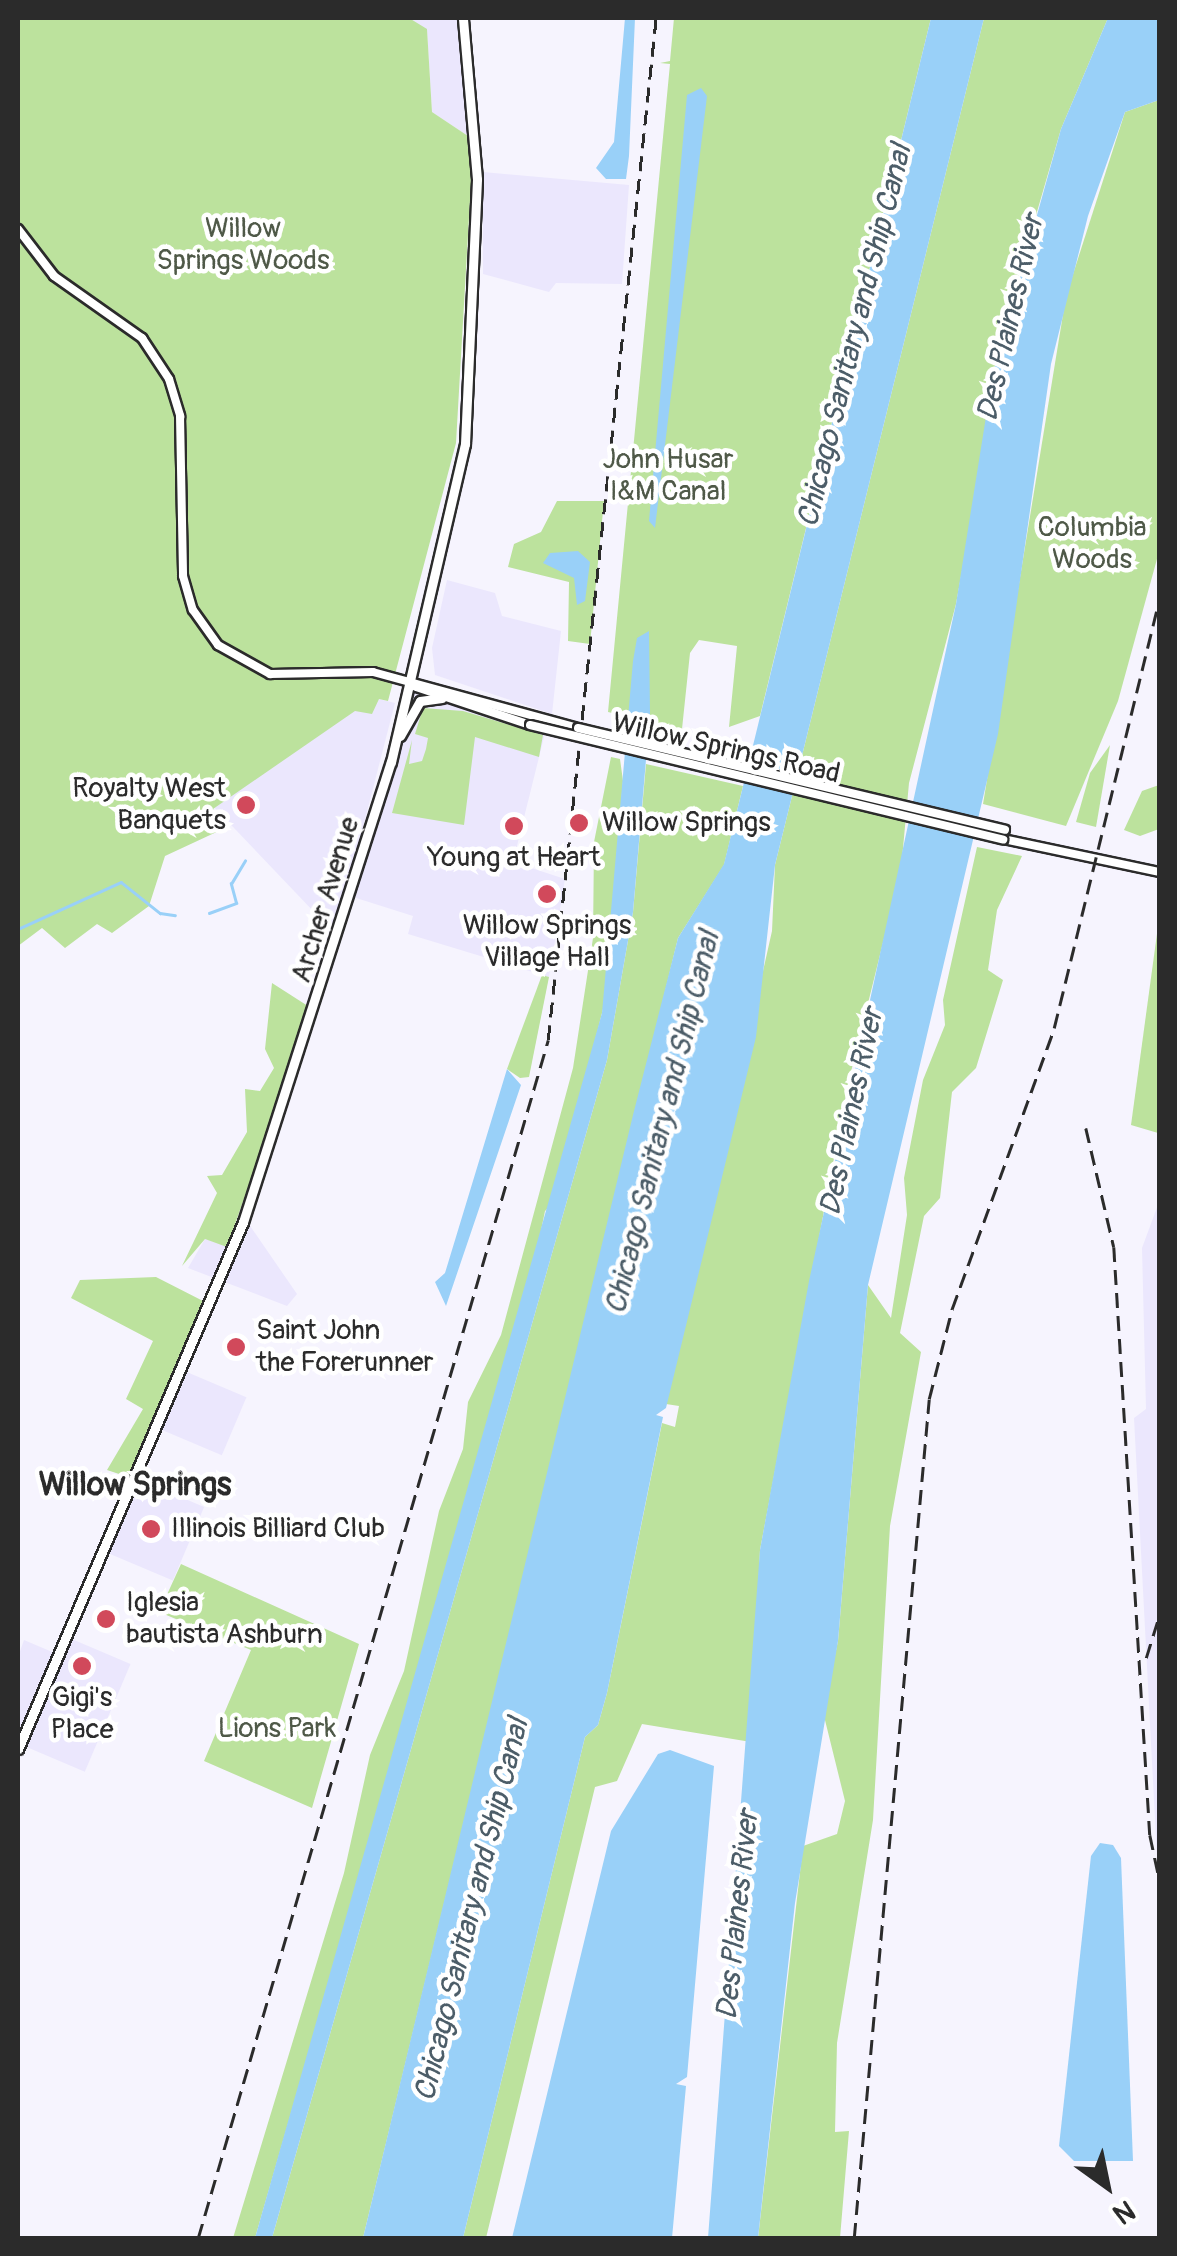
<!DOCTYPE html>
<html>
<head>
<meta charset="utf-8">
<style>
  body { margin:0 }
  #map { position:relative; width:1177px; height:2256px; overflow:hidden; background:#f6f4fe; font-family:Pangolin,sans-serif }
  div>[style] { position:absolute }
  .built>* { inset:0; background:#ebe7fd; transform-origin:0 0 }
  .green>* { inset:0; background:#bce29d }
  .water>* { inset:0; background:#99d0f8 }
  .stream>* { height:2.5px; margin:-1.25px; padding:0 1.25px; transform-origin:1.25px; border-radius:1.25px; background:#99d0f8 }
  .roads { filter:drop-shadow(2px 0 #2b2b2b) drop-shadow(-2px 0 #2b2b2b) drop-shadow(0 2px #2b2b2b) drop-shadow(0 -2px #2b2b2b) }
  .secondary>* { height:8px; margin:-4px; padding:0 4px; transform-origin:4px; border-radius:4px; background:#fff }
  .primary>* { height:9px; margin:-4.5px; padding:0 4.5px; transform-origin:4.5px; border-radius:4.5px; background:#fff }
  .rail>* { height:2.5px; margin-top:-1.25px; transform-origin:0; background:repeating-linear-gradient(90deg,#2b2b2b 0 15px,transparent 0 23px) }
  .bridges { filter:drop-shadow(2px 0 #2b2b2b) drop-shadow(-2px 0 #2b2b2b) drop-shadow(0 2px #2b2b2b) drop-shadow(0 -2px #2b2b2b) }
  .secondary-bridge>* { height:8px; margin:-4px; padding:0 4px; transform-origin:4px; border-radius:4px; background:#fff }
  .dots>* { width:28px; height:28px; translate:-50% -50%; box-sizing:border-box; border:5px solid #fff; border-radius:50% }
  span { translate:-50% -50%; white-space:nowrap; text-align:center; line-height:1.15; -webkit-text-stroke:9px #fff; paint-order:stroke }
  .park-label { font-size:28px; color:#4f5948 }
  .street-label { font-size:28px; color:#2b2b2b }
  .poi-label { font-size:28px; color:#2b2b2b }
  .right { translate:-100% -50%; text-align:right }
  .left { translate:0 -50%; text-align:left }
  .water-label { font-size:30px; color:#4c5d68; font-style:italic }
  .quarter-label { font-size:32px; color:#2b2b2b; font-weight:700 }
  .frame { position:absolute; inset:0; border:20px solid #2b2b2b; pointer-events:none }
  .north { position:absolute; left:1057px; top:2136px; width:100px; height:100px; -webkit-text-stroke:8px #fff; paint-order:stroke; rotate:147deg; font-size:28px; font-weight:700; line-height:40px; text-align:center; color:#2b2b2b }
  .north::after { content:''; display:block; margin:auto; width:35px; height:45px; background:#2b2b2b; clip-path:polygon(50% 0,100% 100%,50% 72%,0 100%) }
</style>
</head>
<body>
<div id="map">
  <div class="built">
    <i style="clip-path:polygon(461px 18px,468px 136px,432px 112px,427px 30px,409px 20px)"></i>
    <i style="clip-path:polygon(483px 172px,629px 185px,622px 284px,556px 283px,549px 292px,483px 274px)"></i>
    <i style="clip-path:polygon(447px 580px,495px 593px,502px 616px,561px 631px,552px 714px,435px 675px,432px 648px)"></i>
    <i style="clip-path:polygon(412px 688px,545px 733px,513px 862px,565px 879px,549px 977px,408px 934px,413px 916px,353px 897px)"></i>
    <i style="clip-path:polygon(379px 699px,395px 703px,338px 924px,315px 923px,315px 913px,213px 806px,349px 710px)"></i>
    <i style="clip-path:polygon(1159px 1202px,1160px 1202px,1159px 1896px,1134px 1418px,1146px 1409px,1142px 1248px)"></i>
    <i style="clip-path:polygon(246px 1220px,297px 1294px,287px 1306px,188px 1268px,205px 1239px,227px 1246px)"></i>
    <i style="left:182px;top:1370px;width:70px;height:63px;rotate:23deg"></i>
    <i style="left:136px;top:1478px;width:74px;height:80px;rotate:23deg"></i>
    <i style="left:67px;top:1637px;width:69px;height:117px;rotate:23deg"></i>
    <i style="clip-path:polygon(24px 1640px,57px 1654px,18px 1749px,18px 1657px)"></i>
  </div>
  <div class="green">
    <i style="clip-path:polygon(18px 18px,409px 18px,427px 29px,432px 112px,468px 136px,471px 183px,456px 443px,388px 701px,379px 699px,372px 714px,355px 711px,213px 809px,223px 829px,165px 856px,149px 906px,112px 933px,97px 924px,65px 948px,42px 928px,18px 946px)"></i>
    <i style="clip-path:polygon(674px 18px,931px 18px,760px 716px,729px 727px,737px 646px,699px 640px,690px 653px,682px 729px,608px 712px,670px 64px,660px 63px,670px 61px)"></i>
    <i style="clip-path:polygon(984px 18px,1108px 18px,1061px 129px,1010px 305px,956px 604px,909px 783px,901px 870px,848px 1084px,760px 1550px,751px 1742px,642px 1724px,617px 1781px,595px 1787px,486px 2238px,463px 2238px,585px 1737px,598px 1725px,607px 1693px,662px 1423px,675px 1427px,679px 1406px,666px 1404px,772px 931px,775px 865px)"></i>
    <i style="clip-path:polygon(1159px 100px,1160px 548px,1118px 701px,1066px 826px,983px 804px,1066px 296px,1125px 112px)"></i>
    <i style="clip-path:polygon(557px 501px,604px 501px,590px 644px,568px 641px,569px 582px,508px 567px,514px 544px,541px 532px)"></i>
    <i style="clip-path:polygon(423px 708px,463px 711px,543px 735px,539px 757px,475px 737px,464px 825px,392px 813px,412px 740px,409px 764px,422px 761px,426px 749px,428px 738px,415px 734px)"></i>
    <i style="clip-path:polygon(1110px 745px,1096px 827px,1076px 822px,1090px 773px)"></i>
    <i style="clip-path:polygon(611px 757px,620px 759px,623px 781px,604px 1005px,555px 1201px,545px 1211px,530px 1285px,255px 2238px,233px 2238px,344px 1873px,370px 1755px,404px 1671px,439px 1511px,463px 1449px,468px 1402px,501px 1335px,573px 1068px,593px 938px,594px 842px)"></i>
    <i style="clip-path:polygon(646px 764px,743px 786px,724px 865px,678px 938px,363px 2238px,272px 2238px,607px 1060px,633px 912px)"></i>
    <i style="clip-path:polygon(1159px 785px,1159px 829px,1140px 836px,1124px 830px,1142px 791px)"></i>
    <i style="clip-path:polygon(977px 847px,1022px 856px,997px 910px,988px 970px,1003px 980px,976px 1068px,952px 1092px,940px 1198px,924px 1216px,900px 1333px,921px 1352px,890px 1526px,873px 1820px,837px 2043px,835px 2132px,849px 2131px,840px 2238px,758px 2238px,803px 1846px,837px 1834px,845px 1801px,823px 1712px,838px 1641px,868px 1285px,891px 1318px,907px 1215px,904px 1178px,923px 1080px,945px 1025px,943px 1000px)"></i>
    <i style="clip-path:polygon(1159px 919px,1160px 1117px,1158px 1133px,1131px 1125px)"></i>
    <i style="clip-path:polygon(542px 975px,549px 977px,529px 1077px,520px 1078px,507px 1069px)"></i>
    <i style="clip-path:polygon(272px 983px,311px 1008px,227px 1247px,205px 1239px,182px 1266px,217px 1193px,207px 1176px,222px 1175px,247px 1132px,245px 1089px,260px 1091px,274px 1068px,265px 1049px)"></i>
    <i style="clip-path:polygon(156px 1277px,205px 1302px,131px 1478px,107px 1470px,143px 1409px,126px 1399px,153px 1341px,71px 1298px,80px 1280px)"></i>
    <i style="clip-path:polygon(181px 1564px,359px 1644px,312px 1808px,204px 1761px,251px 1650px,159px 1612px)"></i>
  </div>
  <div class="water">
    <i style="clip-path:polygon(625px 18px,635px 18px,629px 156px,626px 179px,606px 179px,596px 168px,614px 142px)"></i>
    <i style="clip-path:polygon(931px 18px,984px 18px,775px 865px,756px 1037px,666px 1408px,656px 1415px,663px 1417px,607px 1693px,598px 1725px,585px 1737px,463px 2238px,363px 2238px,633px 1115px,678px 938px,724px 864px)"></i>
    <i style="clip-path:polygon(1108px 18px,1159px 18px,1159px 100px,1125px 112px,1088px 216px,1051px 364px,998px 734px,868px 1285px,838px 1641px,795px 1903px,758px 2238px,708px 2238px,760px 1550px,809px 1281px,956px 604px,993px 373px,1061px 129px)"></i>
    <i style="clip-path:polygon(701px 88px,707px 96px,655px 528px,649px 521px,687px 95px)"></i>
    <i style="clip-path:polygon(578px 551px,590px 562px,585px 601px,577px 605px,574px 578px,543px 563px,550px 553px)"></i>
    <i style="clip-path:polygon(649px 631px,650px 713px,633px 912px,607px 1060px,272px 2238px,255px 2238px,602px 1013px,633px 661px,637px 638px)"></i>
    <i style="clip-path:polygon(507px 1069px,521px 1085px,446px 1306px,435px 1282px,445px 1273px)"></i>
    <i style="clip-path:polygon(670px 1750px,714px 1766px,687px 2077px,676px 2084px,686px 2086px,672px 2238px,512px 2238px,611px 1831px,658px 1754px)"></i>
    <i style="clip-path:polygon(1100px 1843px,1113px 1845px,1121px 1858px,1133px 2161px,1074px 2161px,1059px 2146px,1091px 1856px)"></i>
  </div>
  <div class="stream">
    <i style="left:209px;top:913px;width:29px;rotate:-20deg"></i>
    <i style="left:236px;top:903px;width:20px;rotate:-105deg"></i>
    <i style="left:231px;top:884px;width:27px;rotate:-59deg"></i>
    <i style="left:18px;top:929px;width:113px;rotate:-24.5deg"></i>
    <i style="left:121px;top:882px;width:50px;rotate:38.5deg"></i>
    <i style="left:160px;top:913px;width:15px;rotate:8deg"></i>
  </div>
  <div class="roads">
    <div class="secondary">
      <i style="left:18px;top:229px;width:59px;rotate:52.5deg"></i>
      <i style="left:54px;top:276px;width:108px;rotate:35.2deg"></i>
      <i style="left:142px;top:338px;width:49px;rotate:56.6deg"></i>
      <i style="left:169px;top:379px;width:39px;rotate:73deg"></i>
      <i style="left:180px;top:416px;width:160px;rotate:88.9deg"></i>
      <i style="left:183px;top:576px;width:35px;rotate:74deg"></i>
      <i style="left:193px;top:610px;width:43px;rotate:54.5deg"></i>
      <i style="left:218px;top:645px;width:60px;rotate:29.1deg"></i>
      <i style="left:270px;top:674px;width:103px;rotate:-1.1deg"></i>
      <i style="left:373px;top:672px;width:213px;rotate:15.3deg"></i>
      <i style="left:416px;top:687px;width:120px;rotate:18.4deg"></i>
      <i style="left:1003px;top:839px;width:160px;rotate:11.9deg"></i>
    </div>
    <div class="primary">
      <i style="left:400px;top:736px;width:40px;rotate:-60.3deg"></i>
      <i style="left:420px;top:701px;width:22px;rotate:-8deg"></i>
      <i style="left:18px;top:1749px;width:573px;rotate:-66.88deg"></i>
      <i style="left:243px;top:1222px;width:483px;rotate:-72.2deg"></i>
      <i style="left:391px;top:762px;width:326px;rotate:-76.9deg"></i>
      <i style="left:465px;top:444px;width:265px;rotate:-87.4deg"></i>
      <i style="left:477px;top:179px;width:162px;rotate:-95deg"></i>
    </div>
  </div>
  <div class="rail">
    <i style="left:1086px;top:1128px;width:122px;rotate:76.8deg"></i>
    <i style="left:1114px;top:1247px;width:589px;rotate:86.5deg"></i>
    <i style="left:1150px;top:1835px;width:48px;rotate:78deg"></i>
    <i style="left:1146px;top:1658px;width:47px;rotate:-72.7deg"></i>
    <i style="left:198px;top:2238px;width:1248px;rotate:-73.71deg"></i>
    <i style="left:548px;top:1040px;width:1028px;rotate:-83.97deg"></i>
    <i style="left:854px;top:2238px;width:842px;rotate:-84.89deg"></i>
    <i style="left:929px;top:1399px;width:93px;rotate:-75.7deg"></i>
    <i style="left:952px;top:1309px;width:299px;rotate:-70deg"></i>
    <i style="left:1054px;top:1028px;width:446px;rotate:-76.2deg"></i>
  </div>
  <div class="bridges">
    <div class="secondary-bridge">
      <i style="left:530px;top:725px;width:487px;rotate:13.6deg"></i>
      <i style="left:578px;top:728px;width:439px;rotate:13.4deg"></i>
    </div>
  </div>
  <div class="dots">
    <i style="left:246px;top:805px;background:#d1495b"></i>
    <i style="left:579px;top:823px;background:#d1495b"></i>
    <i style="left:514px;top:826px;background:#d1495b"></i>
    <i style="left:547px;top:894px;background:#d1495b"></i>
    <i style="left:236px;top:1347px;background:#d1495b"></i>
    <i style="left:151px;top:1529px;background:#d1495b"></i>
    <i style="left:106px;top:1619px;background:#d1495b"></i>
    <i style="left:82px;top:1666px;background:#d1495b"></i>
  </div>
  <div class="park-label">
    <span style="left:243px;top:245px">Willow<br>Springs Woods</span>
    <span style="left:668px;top:476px">John Husar<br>I&amp;M Canal</span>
    <span style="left:1092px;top:544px">Columbia<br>Woods</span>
    <span style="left:277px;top:1729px">Lions Park</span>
  </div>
  <div class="street-label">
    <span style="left:726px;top:749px;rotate:13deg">Willow Springs Road</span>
    <span style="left:326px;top:900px;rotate:-73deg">Archer Avenue</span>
  </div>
  <div class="poi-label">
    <span class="right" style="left:226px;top:805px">Royalty West<br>Banquets</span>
    <span class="left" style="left:602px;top:823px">Willow Springs</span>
    <span style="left:514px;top:858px">Young at Heart</span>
    <span style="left:547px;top:942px">Willow Springs<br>Village Hall</span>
    <span class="left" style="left:256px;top:1347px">Saint John<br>the Forerunner</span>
    <span class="left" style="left:171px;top:1529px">Illinois Billiard Club</span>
    <span class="left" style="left:126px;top:1619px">Iglesia<br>bautista Ashburn</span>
    <span style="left:82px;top:1714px">Gigi's<br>Place</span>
  </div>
  <div class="water-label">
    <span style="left:1011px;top:318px;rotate:-77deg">Des Plaines River</span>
    <span style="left:855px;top:336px;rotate:-76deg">Chicago Sanitary and Ship Canal</span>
    <span style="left:852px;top:1112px;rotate:-78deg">Des Plaines River</span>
    <span style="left:663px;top:1123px;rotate:-76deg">Chicago Sanitary and Ship Canal</span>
    <span style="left:472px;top:1910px;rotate:-76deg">Chicago Sanitary and Ship Canal</span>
    <span style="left:738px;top:1915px;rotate:-84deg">Des Plaines River</span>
  </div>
  <div class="quarter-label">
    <span style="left:135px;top:1485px">Willow Springs</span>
  </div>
  <div class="frame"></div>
  <div class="north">N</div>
</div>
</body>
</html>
